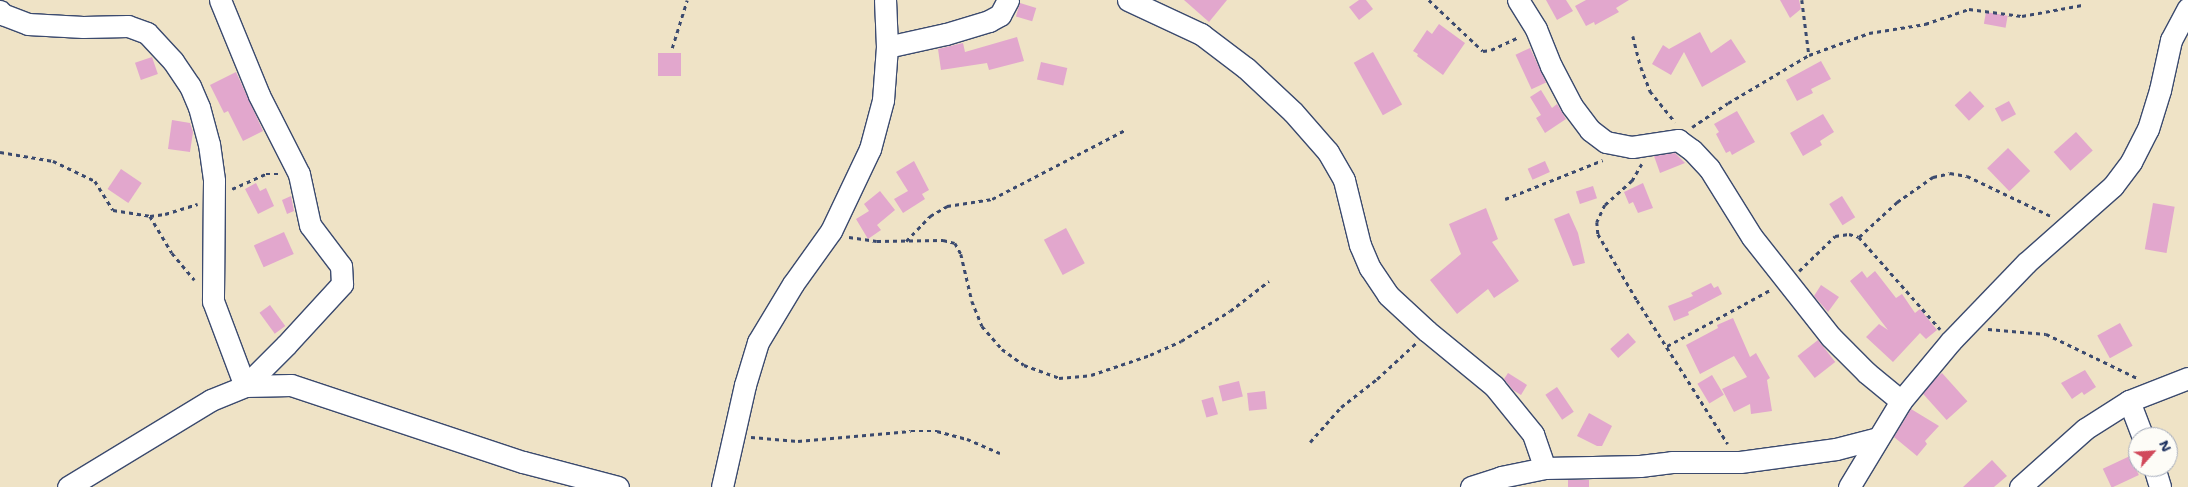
<!DOCTYPE html>
<html>
<head>
<meta charset="utf-8">
<style>
  body { margin:0 }
  #map { position:relative; width:2188px; height:487px; overflow:hidden; background:#efe3c6; font-family:"Shantell Sans",sans-serif }
  div>[style] { position:absolute }
  .building>* { inset:0; background:#e2a7cd; transform-origin:0 0 }
  .path>* { height:2.5px; margin-top:-1.25px; transform-origin:0; background:repeating-linear-gradient(90deg,#3b4a6e 0 4px,transparent 0 8px) }
  .roads { filter:drop-shadow(1px 0 #3b4a6e) drop-shadow(-1px 0 #3b4a6e) drop-shadow(0 1px #3b4a6e) drop-shadow(0 -1px #3b4a6e) }
  .minor>* { height:21px; margin:-10.5px; padding:0 10.5px; transform-origin:10.5px; border-radius:10.5px; background:#fff }
  span { translate:-50% -50%; white-space:nowrap; text-align:center; line-height:1.15; -webkit-text-stroke:5px #fdfcf7; paint-order:stroke }
  .north { position:absolute; left:2128px; top:427px; width:50px; height:50px; box-sizing:border-box; background:#fdfcf7; border:1px solid #a3aaba; border-radius:50%; rotate:64deg; font-size:14px; font-weight:700; line-height:20px; text-align:center; color:#1b2f5e }
  .north::after { content:''; display:block; margin:auto; width:18px; height:22px; background:#d1495b; clip-path:polygon(50% 0,100% 100%,50% 72%,0 100%) }
</style>
</head>
<body>
<div id="map">
  <div class="building">
    <i style="clip-path:polygon(1184px 0,1227px 0,1209px 22px)"></i>
    <i style="clip-path:polygon(1359px 0,1366px 0,1373px 9px,1359px 20px,1349px 7px)"></i>
    <i style="clip-path:polygon(1546px 0,1566px 0,1573px 11px,1557px 20px)"></i>
    <i style="clip-path:polygon(1586px 0,1629px 0,1616px 8px,1619px 12px,1595px 25px,1594px 22px,1586px 26px,1575px 6px)"></i>
    <i style="clip-path:polygon(1780px 0,1799px 0,1801px 9px,1790px 18px)"></i>
    <i style="left:1020px;top:3px;width:17px;height:14px;rotate:17deg"></i>
    <i style="left:1986px;top:12px;width:22px;height:12px;rotate:10deg"></i>
    <i style="clip-path:polygon(1439px 24px,1465px 43px,1443px 75px,1417px 56px,1418px 54px,1413px 51px,1427px 30px,1432px 34px)"></i>
    <i style="clip-path:polygon(1700px 32px,1711px 53px,1731px 39px,1746px 62px,1702px 87px,1684px 52px,1671px 75px,1652px 64px,1663px 45px,1669px 49px)"></i>
    <i style="clip-path:polygon(1017px 37px,1024px 61px,989px 70px,987px 63px,941px 70px,938px 49px,963px 43px,965px 52px)"></i>
    <i style="left:1530px;top:48px;width:38px;height:16px;rotate:65deg"></i>
    <i style="left:1373px;top:52px;width:60px;height:22px;rotate:61deg"></i>
    <i style="left:658px;top:53px;width:23px;height:23px"></i>
    <i style="left:152px;top:57px;width:18px;height:18px;rotate:71deg"></i>
    <i style="clip-path:polygon(1821px 61px,1831px 79px,1811px 89px,1813px 93px,1797px 101px,1786px 80px)"></i>
    <i style="left:1041px;top:62px;width:27px;height:18px;rotate:13deg"></i>
    <i style="clip-path:polygon(236px 72px,263px 131px,243px 141px,228px 111px,224px 113px,210px 85px)"></i>
    <i style="clip-path:polygon(1541px 90px,1552px 108px,1557px 104px,1566px 119px,1545px 133px,1536px 118px,1541px 115px,1530px 97px)"></i>
    <i style="left:1970px;top:91px;width:21px;height:21px;rotate:47deg"></i>
    <i style="left:2009px;top:101px;width:15px;height:16px;rotate:62deg"></i>
    <i style="clip-path:polygon(1737px 111px,1755px 142px,1732px 155px,1730px 151px,1726px 153px,1716px 134px,1719px 132px,1714px 124px)"></i>
    <i style="clip-path:polygon(1823px 114px,1834px 132px,1820px 141px,1822px 145px,1803px 156px,1790px 133px)"></i>
    <i style="clip-path:polygon(172px 120px,190px 123px,193px 132px,190px 152px,168px 149px)"></i>
    <i style="left:2076px;top:132px;width:25px;height:30px;rotate:48deg"></i>
    <i style="left:2008px;top:148px;width:32px;height:29px;rotate:46deg"></i>
    <i style="clip-path:polygon(1675px 153px,1685px 163px,1660px 173px,1654px 156px)"></i>
    <i style="clip-path:polygon(914px 161px,929px 190px,922px 194px,925px 199px,903px 213px,894px 199px,908px 191px,896px 172px)"></i>
    <i style="left:1545px;top:161px;width:12px;height:19px;rotate:66deg"></i>
    <i style="left:121px;top:169px;width:25px;height:24px;rotate:34deg"></i>
    <i style="clip-path:polygon(256px 183px,260px 191px,266px 188px,274px 206px,258px 214px,245px 189px)"></i>
    <i style="clip-path:polygon(1643px 183px,1653px 208px,1638px 213px,1633px 202px,1629px 204px,1624px 192px)"></i>
    <i style="left:1593px;top:186px;width:13px;height:18px;rotate:72deg"></i>
    <i style="clip-path:polygon(880px 191px,895px 210px,877px 225px,881px 230px,868px 239px,856px 219px,869px 211px,864px 204px)"></i>
    <i style="clip-path:polygon(291px 196px,294px 211px,287px 214px,282px 200px)"></i>
    <i style="left:1842px;top:196px;width:25px;height:15px;rotate:58deg"></i>
    <i style="left:2153px;top:203px;width:22px;height:47px;rotate:10deg"></i>
    <i style="clip-path:polygon(1486px 208px,1498px 239px,1492px 242px,1519px 281px,1494px 298px,1488px 289px,1457px 314px,1430px 280px,1461px 254px,1449px 224px)"></i>
    <i style="clip-path:polygon(1569px 213px,1578px 233px,1585px 263px,1573px 266px,1554px 219px)"></i>
    <i style="left:1066px;top:228px;width:40px;height:25px;rotate:62deg"></i>
    <i style="left:284px;top:232px;width:24px;height:33px;rotate:66deg"></i>
    <i style="clip-path:polygon(1862px 271px,1867px 278px,1875px 271px,1896px 298px,1902px 294px,1915px 313px,1920px 309px,1937px 330px,1926px 339px,1920px 333px,1893px 362px,1866px 337px,1879px 324px,1888px 330px,1850px 281px)"></i>
    <i style="clip-path:polygon(1711px 283px,1714px 288px,1718px 286px,1722px 294px,1688px 312px,1689px 315px,1674px 321px,1668px 306px,1693px 296px,1691px 293px)"></i>
    <i style="clip-path:polygon(1821px 285px,1839px 297px,1828px 312px,1814px 296px)"></i>
    <i style="left:270px;top:305px;width:26px;height:13px;rotate:54deg"></i>
    <i style="clip-path:polygon(1733px 318px,1750px 357px,1756px 353px,1770px 378px,1767px 380px,1772px 411px,1751px 414px,1750px 404px,1734px 412px,1722px 389px,1747px 377px,1734px 356px,1700px 374px,1686px 345px,1718px 328px,1717px 325px)"></i>
    <i style="left:2120px;top:323px;width:26px;height:26px;rotate:61deg"></i>
    <i style="left:1628px;top:333px;width:12px;height:24px;rotate:48deg"></i>
    <i style="left:1818px;top:340px;width:28px;height:26px;rotate:52deg"></i>
    <i style="clip-path:polygon(2085px 370px,2096px 387px,2084px 395px,2082px 392px,2072px 399px,2061px 383px)"></i>
    <i style="clip-path:polygon(1508px 373px,1527px 385px,1521px 395px,1513px 390px,1504px 379px)"></i>
    <i style="left:1942px;top:373px;width:38px;height:28px;rotate:48deg"></i>
    <i style="left:1712px;top:375px;width:23px;height:17px;rotate:59deg"></i>
    <i style="left:1239px;top:381px;width:16px;height:21px;rotate:76deg"></i>
    <i style="left:1557px;top:387px;width:30px;height:14px;rotate:56deg"></i>
    <i style="left:1265px;top:391px;width:18px;height:18px;rotate:84deg"></i>
    <i style="left:1213px;top:397px;width:18px;height:12px;rotate:74deg"></i>
    <i style="clip-path:polygon(1911px 409px,1939px 426px,1925px 441px,1927px 444px,1917px 456px,1894px 437px)"></i>
    <i style="clip-path:polygon(1589px 413px,1612px 426px,1602px 446px,1597px 446px,1577px 436px)"></i>
    <i style="left:2130px;top:456px;width:21px;height:30px;rotate:65deg"></i>
    <i style="clip-path:polygon(1992px 460px,2007px 476px,1994px 487px,1963px 487px)"></i>
    <i style="left:1568px;top:480px;width:21px;height:7px"></i>
  </div>
  <div class="path">
    <i style="left:1429px;top:0;width:74px;rotate:43.4deg"></i>
    <i style="left:1483px;top:51px;width:8px;rotate:-7deg"></i>
    <i style="left:1491px;top:50px;width:31px;rotate:-25deg"></i>
    <i style="left:1802px;top:0;width:55px;rotate:82.7deg"></i>
    <i style="left:1633px;top:36px;width:32px;rotate:76deg"></i>
    <i style="left:1641px;top:67px;width:26px;rotate:69deg"></i>
    <i style="left:1650px;top:91px;width:40px;rotate:51deg"></i>
    <i style="left:672px;top:48px;width:50px;rotate:-72.6deg"></i>
    <i style="left:1692px;top:127px;width:43px;rotate:-33.7deg"></i>
    <i style="left:1728px;top:103px;width:94px;rotate:-30.7deg"></i>
    <i style="left:1809px;top:55px;width:64px;rotate:-20.1deg"></i>
    <i style="left:1869px;top:33px;width:57px;rotate:-9.1deg"></i>
    <i style="left:1925px;top:24px;width:46px;rotate:-18.8deg"></i>
    <i style="left:1969px;top:9px;width:53px;rotate:7.5deg"></i>
    <i style="left:2022px;top:16px;width:61px;rotate:-10.4deg"></i>
    <i style="left:0;top:152px;width:54px;rotate:9.6deg"></i>
    <i style="left:53px;top:161px;width:47px;rotate:25.5deg"></i>
    <i style="left:95px;top:181px;width:34px;rotate:58deg"></i>
    <i style="left:113px;top:210px;width:37px;rotate:9deg"></i>
    <i style="left:150px;top:216px;width:15px;rotate:-8deg"></i>
    <i style="left:165px;top:214px;width:34px;rotate:-17deg"></i>
    <i style="left:1642px;top:164px;width:20px;rotate:120deg"></i>
    <i style="left:1632px;top:181px;width:36px;rotate:138deg"></i>
    <i style="left:1605px;top:205px;width:19px;rotate:115deg"></i>
    <i style="left:1597px;top:222px;width:12px;rotate:85deg"></i>
    <i style="left:1598px;top:234px;width:77px;rotate:59.4deg"></i>
    <i style="left:1637px;top:300px;width:170px;rotate:57.7deg"></i>
    <i style="left:232px;top:189px;width:37px;rotate:-24deg"></i>
    <i style="left:266px;top:174px;width:12px"></i>
    <i style="left:1505px;top:199px;width:105px;rotate:-21.7deg"></i>
    <i style="left:150px;top:216px;width:43px;rotate:59.3deg"></i>
    <i style="left:172px;top:253px;width:35px;rotate:50deg"></i>
    <i style="left:849px;top:237px;width:28px;rotate:8deg"></i>
    <i style="left:877px;top:241px;width:66px;rotate:-0.9deg"></i>
    <i style="left:943px;top:240px;width:12px;rotate:14deg"></i>
    <i style="left:955px;top:243px;width:13px;rotate:61deg"></i>
    <i style="left:961px;top:254px;width:48px;rotate:76.8deg"></i>
    <i style="left:972px;top:301px;width:27px;rotate:68deg"></i>
    <i style="left:982px;top:326px;width:30px;rotate:49deg"></i>
    <i style="left:1002px;top:349px;width:27px;rotate:36deg"></i>
    <i style="left:1024px;top:365px;width:37px;rotate:20deg"></i>
    <i style="left:1059px;top:378px;width:32px;rotate:-5deg"></i>
    <i style="left:1091px;top:375px;width:62px;rotate:-18.7deg"></i>
    <i style="left:1150px;top:355px;width:34px;rotate:-24deg"></i>
    <i style="left:1181px;top:341px;width:57px;rotate:-31.5deg"></i>
    <i style="left:1230px;top:311px;width:49px;rotate:-37.6deg"></i>
    <i style="left:1859px;top:237px;width:52px;rotate:-42.6deg"></i>
    <i style="left:1897px;top:202px;width:44px;rotate:-34.8deg"></i>
    <i style="left:1933px;top:177px;width:17px;rotate:-13deg"></i>
    <i style="left:1950px;top:173px;width:17px;rotate:10deg"></i>
    <i style="left:1967px;top:176px;width:93px;rotate:25.5deg"></i>
    <i style="left:906px;top:241px;width:35px;rotate:-46deg"></i>
    <i style="left:930px;top:216px;width:20px;rotate:-30deg"></i>
    <i style="left:947px;top:206px;width:46px;rotate:-8.8deg"></i>
    <i style="left:992px;top:199px;width:150px;rotate:-27.4deg"></i>
    <i style="left:1799px;top:271px;width:50px;rotate:-44.2deg"></i>
    <i style="left:1835px;top:236px;width:14px;rotate:-8deg"></i>
    <i style="left:1849px;top:234px;width:10px;rotate:17deg"></i>
    <i style="left:1859px;top:237px;width:123px;rotate:48.6deg"></i>
    <i style="left:1988px;top:329px;width:58px;rotate:4.9deg"></i>
    <i style="left:2046px;top:334px;width:101px;rotate:25.8deg"></i>
    <i style="left:1667px;top:346px;width:119px;rotate:-28.5deg"></i>
    <i style="left:751px;top:437px;width:47px;rotate:4.9deg"></i>
    <i style="left:798px;top:441px;width:113px;rotate:-5.1deg"></i>
    <i style="left:911px;top:431px;width:26px"></i>
    <i style="left:937px;top:431px;width:31px;rotate:15deg"></i>
    <i style="left:967px;top:439px;width:36px;rotate:23deg"></i>
    <i style="left:1310px;top:442px;width:47px;rotate:-48.5deg"></i>
    <i style="left:1341px;top:407px;width:46px;rotate:-37.9deg"></i>
    <i style="left:1377px;top:379px;width:53px;rotate:-42.7deg"></i>
  </div>
  <div class="roads">
    <div class="minor">
      <i style="left:1128px;top:0;width:81px;rotate:25deg"></i>
      <i style="left:1201px;top:34px;width:56px;rotate:37.1deg"></i>
      <i style="left:1246px;top:68px;width:64px;rotate:43.1deg"></i>
      <i style="left:1293px;top:112px;width:53px;rotate:48.8deg"></i>
      <i style="left:1328px;top:152px;width:32px;rotate:60deg"></i>
      <i style="left:1344px;top:180px;width:67px;rotate:76.2deg"></i>
      <i style="left:1360px;top:245px;width:25px;rotate:67deg"></i>
      <i style="left:1370px;top:268px;width:32px;rotate:56deg"></i>
      <i style="left:1388px;top:295px;width:53px;rotate:42.7deg"></i>
      <i style="left:1427px;top:331px;width:87px;rotate:39.4deg"></i>
      <i style="left:1494px;top:386px;width:62px;rotate:50.9deg"></i>
      <i style="left:1533px;top:434px;width:36px;rotate:71deg"></i>
      <i style="left:1518px;top:0;width:34px;rotate:58deg"></i>
      <i style="left:1536px;top:29px;width:40px;rotate:68deg"></i>
      <i style="left:1551px;top:66px;width:45px;rotate:62.3deg"></i>
      <i style="left:1572px;top:106px;width:30px;rotate:53deg"></i>
      <i style="left:1590px;top:130px;width:20px;rotate:37deg"></i>
      <i style="left:1606px;top:142px;width:26px;rotate:11deg"></i>
      <i style="left:1632px;top:147px;width:47px;rotate:-8.7deg"></i>
      <i style="left:1678px;top:140px;width:17px;rotate:36deg"></i>
      <i style="left:1692px;top:150px;width:25px;rotate:47deg"></i>
      <i style="left:1709px;top:168px;width:81px;rotate:58.1deg"></i>
      <i style="left:1752px;top:237px;width:127px;rotate:51.7deg"></i>
      <i style="left:1831px;top:337px;width:51px;rotate:45deg"></i>
      <i style="left:1867px;top:373px;width:44px;rotate:39.5deg"></i>
      <i style="left:0;top:11px;width:4px;rotate:56deg"></i>
      <i style="left:2px;top:14px;width:28px;rotate:21deg"></i>
      <i style="left:28px;top:24px;width:55px;rotate:3.1deg"></i>
      <i style="left:83px;top:27px;width:45px;rotate:-1.3deg"></i>
      <i style="left:128px;top:26px;width:20px;rotate:20deg"></i>
      <i style="left:147px;top:33px;width:38px;rotate:47deg"></i>
      <i style="left:173px;top:61px;width:30px;rotate:56deg"></i>
      <i style="left:190px;top:86px;width:23px;rotate:67deg"></i>
      <i style="left:199px;top:107px;width:38px;rotate:75deg"></i>
      <i style="left:209px;top:144px;width:37px;rotate:82deg"></i>
      <i style="left:214px;top:181px;width:120px;rotate:90.5deg"></i>
      <i style="left:213px;top:301px;width:91px;rotate:69.4deg"></i>
      <i style="left:245px;top:386px;width:58px;rotate:-45deg"></i>
      <i style="left:286px;top:345px;width:83px;rotate:-47.4deg"></i>
      <i style="left:342px;top:284px;width:18px;rotate:-93deg"></i>
      <i style="left:341px;top:266px;width:51px;rotate:-127.1deg"></i>
      <i style="left:310px;top:225px;width:52px;rotate:-102.2deg"></i>
      <i style="left:299px;top:174px;width:89px;rotate:-116.9deg"></i>
      <i style="left:259px;top:95px;width:103px;rotate:-112.3deg"></i>
      <i style="left:887px;top:47px;width:60px;rotate:-12.4deg"></i>
      <i style="left:946px;top:34px;width:45px;rotate:-16.8deg"></i>
      <i style="left:989px;top:21px;width:13px;rotate:-29deg"></i>
      <i style="left:1000px;top:15px;width:17px;rotate:-62deg"></i>
      <i style="left:2129px;top:401px;width:39px;rotate:69deg"></i>
      <i style="left:2154px;top:467px;width:21px;rotate:73deg"></i>
      <i style="left:68px;top:487px;width:167px;rotate:-31.3deg"></i>
      <i style="left:211px;top:400px;width:37px;rotate:-22deg"></i>
      <i style="left:245px;top:386px;width:46px;rotate:-1.2deg"></i>
      <i style="left:291px;top:385px;width:244px;rotate:18.4deg"></i>
      <i style="left:523px;top:462px;width:98px;rotate:14.7deg"></i>
      <i style="left:722px;top:487px;width:105px;rotate:-77.3deg"></i>
      <i style="left:745px;top:385px;width:45px;rotate:-73.2deg"></i>
      <i style="left:758px;top:342px;width:68px;rotate:-58.9deg"></i>
      <i style="left:793px;top:284px;width:65px;rotate:-54.4deg"></i>
      <i style="left:831px;top:231px;width:91px;rotate:-64.6deg"></i>
      <i style="left:870px;top:149px;width:51px;rotate:-75.1deg"></i>
      <i style="left:883px;top:100px;width:53px;rotate:-85.7deg"></i>
      <i style="left:887px;top:47px;width:47px;rotate:-92.4deg"></i>
      <i style="left:1471px;top:487px;width:32px;rotate:-18deg"></i>
      <i style="left:1501px;top:477px;width:45px;rotate:-11.6deg"></i>
      <i style="left:1545px;top:468px;width:95px;rotate:-1.2deg"></i>
      <i style="left:1640px;top:466px;width:32px;rotate:-7deg"></i>
      <i style="left:1672px;top:462px;width:68px"></i>
      <i style="left:1740px;top:462px;width:97px;rotate:-7.7deg"></i>
      <i style="left:1836px;top:449px;width:43px;rotate:-14.7deg"></i>
      <i style="left:1849px;top:487px;width:100px;rotate:-58.8deg"></i>
      <i style="left:1901px;top:401px;width:78px;rotate:-50.2deg"></i>
      <i style="left:1951px;top:341px;width:108px;rotate:-46.1deg"></i>
      <i style="left:2026px;top:263px;width:116px;rotate:-41.5deg"></i>
      <i style="left:2113px;top:186px;width:30px;rotate:-53deg"></i>
      <i style="left:2131px;top:162px;width:37px;rotate:-63deg"></i>
      <i style="left:2148px;top:129px;width:41px;rotate:-72.9deg"></i>
      <i style="left:2160px;top:90px;width:51px;rotate:-77.6deg"></i>
      <i style="left:2171px;top:40px;width:36px;rotate:-62deg"></i>
      <i style="left:2020px;top:487px;width:87px;rotate:-41.7deg"></i>
      <i style="left:2085px;top:429px;width:52px;rotate:-32.5deg"></i>
      <i style="left:2129px;top:401px;width:63px;rotate:-21.3deg"></i>
    </div>
  </div>
  <div class="north">N</div>
</div>
</body>
</html>
